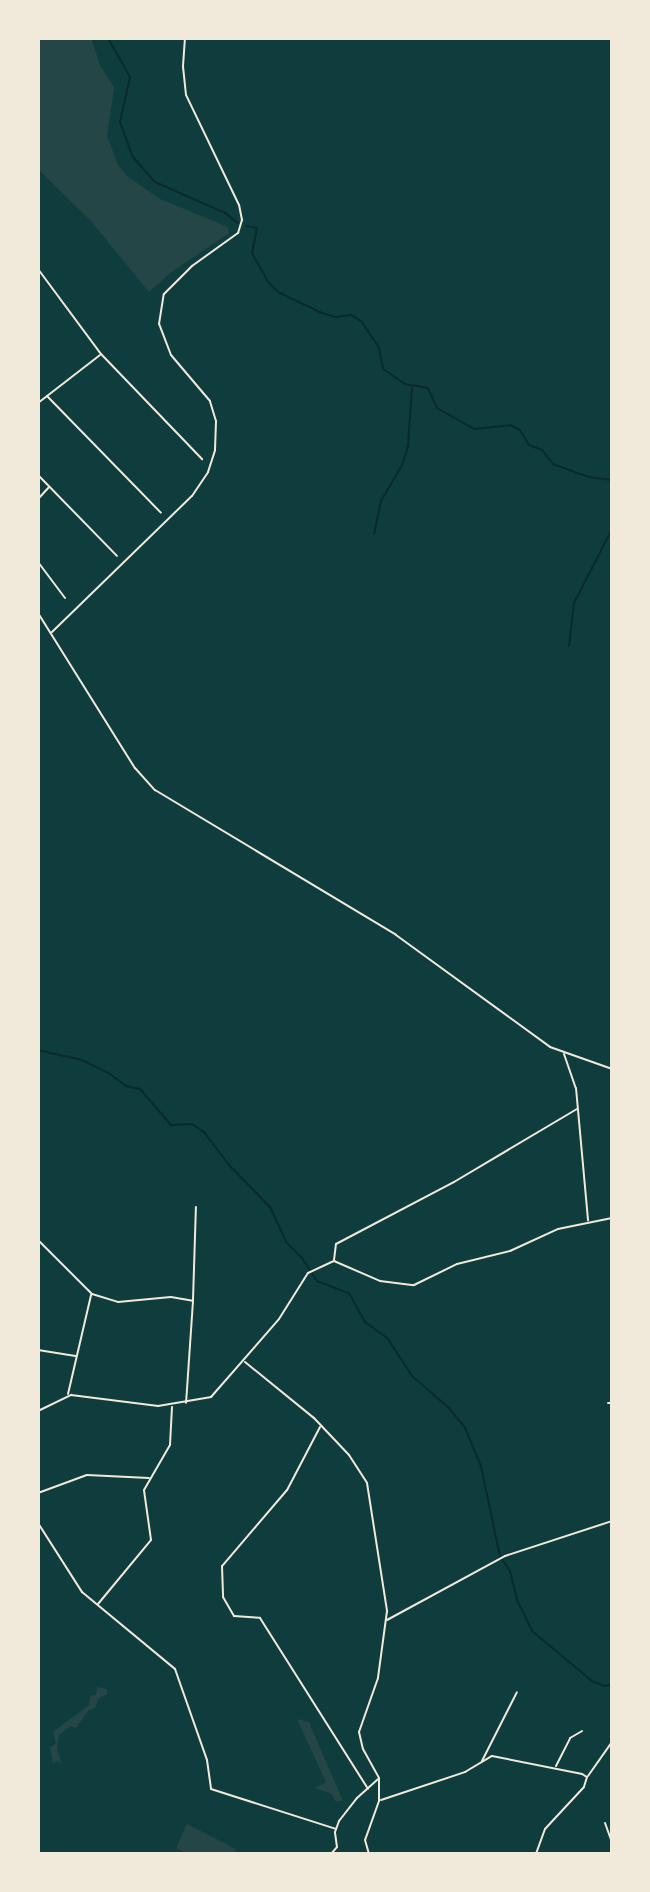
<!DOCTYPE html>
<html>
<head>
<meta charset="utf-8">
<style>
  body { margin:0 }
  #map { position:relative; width:650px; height:1892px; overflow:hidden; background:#0f3d3e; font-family:"Golos Text",sans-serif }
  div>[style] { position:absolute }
  .green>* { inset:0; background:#244646 }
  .stream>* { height:2px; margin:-1px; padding:0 1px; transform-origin:1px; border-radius:1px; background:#0a2a2b }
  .minor>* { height:2px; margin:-1px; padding:0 1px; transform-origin:1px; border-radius:1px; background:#f1e9da }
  span { translate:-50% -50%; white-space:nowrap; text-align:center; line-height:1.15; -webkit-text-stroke:8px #f1e9da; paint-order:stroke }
  .frame { position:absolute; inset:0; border:40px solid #f1e9da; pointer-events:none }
</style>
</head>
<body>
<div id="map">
  <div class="green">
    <i style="clip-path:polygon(38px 38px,91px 38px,100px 65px,114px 88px,107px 136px,118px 165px,127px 176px,160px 199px,228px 227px,229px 233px,170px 273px,149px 292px,91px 221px,38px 169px)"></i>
    <i style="clip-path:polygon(97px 1687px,107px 1689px,107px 1694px,98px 1699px,96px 1707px,88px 1711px,76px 1728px,71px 1726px,59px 1735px,57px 1749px,62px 1765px,58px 1761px,53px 1763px,50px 1747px,56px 1743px,53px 1732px,89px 1705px,90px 1696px,96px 1695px)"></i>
    <i style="clip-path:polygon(297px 1719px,309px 1722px,343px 1801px,335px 1801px,332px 1794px,315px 1788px,326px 1782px)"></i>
    <i style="clip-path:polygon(187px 1824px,236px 1849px,234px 1854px,188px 1854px,176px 1848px)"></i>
  </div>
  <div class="stream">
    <i style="left:108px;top:38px;width:45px;rotate:60.6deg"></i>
    <i style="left:130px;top:77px;width:46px;rotate:102.5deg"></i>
    <i style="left:120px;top:122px;width:37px;rotate:70deg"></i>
    <i style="left:133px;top:157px;width:33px;rotate:49deg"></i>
    <i style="left:155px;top:182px;width:77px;rotate:23.9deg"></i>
    <i style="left:225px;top:213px;width:16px;rotate:38deg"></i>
    <i style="left:246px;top:226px;width:11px;rotate:10deg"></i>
    <i style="left:257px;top:228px;width:25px;rotate:101deg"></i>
    <i style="left:252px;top:253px;width:33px;rotate:61deg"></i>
    <i style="left:268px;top:282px;width:16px;rotate:43deg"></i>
    <i style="left:280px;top:293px;width:47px;rotate:25.5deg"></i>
    <i style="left:322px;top:313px;width:15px;rotate:16deg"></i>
    <i style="left:336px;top:317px;width:15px;rotate:-8deg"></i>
    <i style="left:351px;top:315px;width:12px;rotate:31deg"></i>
    <i style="left:361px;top:321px;width:32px;rotate:56deg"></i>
    <i style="left:379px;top:348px;width:21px;rotate:79deg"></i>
    <i style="left:383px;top:369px;width:27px;rotate:34deg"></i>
    <i style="left:405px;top:384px;width:23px;rotate:10deg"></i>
    <i style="left:428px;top:388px;width:22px;rotate:66deg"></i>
    <i style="left:437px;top:408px;width:43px;rotate:29.6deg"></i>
    <i style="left:474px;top:429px;width:36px;rotate:-6deg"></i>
    <i style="left:510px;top:425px;width:11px;rotate:27deg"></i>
    <i style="left:520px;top:430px;width:17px;rotate:59deg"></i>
    <i style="left:529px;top:445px;width:14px;rotate:21deg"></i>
    <i style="left:542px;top:450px;width:18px;rotate:52deg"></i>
    <i style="left:553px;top:464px;width:37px;rotate:20deg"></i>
    <i style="left:588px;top:477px;width:24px;rotate:7deg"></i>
    <i style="left:374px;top:534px;width:34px;rotate:-78deg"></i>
    <i style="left:381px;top:501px;width:42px;rotate:-59.7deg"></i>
    <i style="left:402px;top:465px;width:20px;rotate:-72deg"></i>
    <i style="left:408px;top:446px;width:59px;rotate:-86.1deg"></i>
    <i style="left:569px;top:646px;width:43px;rotate:-83.4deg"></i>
    <i style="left:574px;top:603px;width:83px;rotate:-62.8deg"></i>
    <i style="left:38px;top:1050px;width:45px;rotate:12.8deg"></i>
    <i style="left:82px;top:1060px;width:28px;rotate:26deg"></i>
    <i style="left:107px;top:1072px;width:24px;rotate:36deg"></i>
    <i style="left:126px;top:1086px;width:14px;rotate:12deg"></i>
    <i style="left:140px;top:1089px;width:48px;rotate:49.3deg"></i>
    <i style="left:171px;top:1125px;width:21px;rotate:-3deg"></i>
    <i style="left:192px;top:1124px;width:14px;rotate:34deg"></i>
    <i style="left:204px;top:1132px;width:41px;rotate:52.9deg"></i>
    <i style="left:229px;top:1165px;width:59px;rotate:45.7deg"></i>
    <i style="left:270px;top:1207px;width:38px;rotate:65deg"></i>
    <i style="left:286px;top:1242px;width:23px;rotate:45deg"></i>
    <i style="left:302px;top:1258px;width:27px;rotate:57deg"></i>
    <i style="left:317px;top:1281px;width:34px;rotate:21deg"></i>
    <i style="left:349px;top:1293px;width:33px;rotate:61deg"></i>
    <i style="left:365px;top:1322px;width:29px;rotate:36deg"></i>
    <i style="left:388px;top:1339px;width:44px;rotate:57deg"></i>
    <i style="left:412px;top:1376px;width:49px;rotate:40.9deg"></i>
    <i style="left:449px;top:1408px;width:26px;rotate:51deg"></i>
    <i style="left:465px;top:1428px;width:41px;rotate:67.2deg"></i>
    <i style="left:481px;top:1466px;width:93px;rotate:78.2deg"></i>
    <i style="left:502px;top:1559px;width:14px;rotate:56deg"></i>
    <i style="left:510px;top:1571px;width:32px;rotate:76deg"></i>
    <i style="left:518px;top:1602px;width:32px;rotate:64deg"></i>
    <i style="left:532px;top:1631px;width:78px;rotate:39.8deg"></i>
    <i style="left:592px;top:1681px;width:14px;rotate:21deg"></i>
    <i style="left:605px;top:1686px;width:7px;rotate:-16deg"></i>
  </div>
  <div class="minor">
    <i style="left:38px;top:269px;width:106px;rotate:53.5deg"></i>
    <i style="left:101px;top:354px;width:146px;rotate:46.1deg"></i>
    <i style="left:47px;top:396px;width:163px;rotate:45.7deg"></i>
    <i style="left:38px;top:403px;width:78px;rotate:-37.7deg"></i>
    <i style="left:38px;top:475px;width:113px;rotate:45.7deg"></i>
    <i style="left:38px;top:499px;width:16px;rotate:-47deg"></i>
    <i style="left:38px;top:562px;width:45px;rotate:53.1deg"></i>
    <i style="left:38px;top:613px;width:183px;rotate:58deg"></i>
    <i style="left:135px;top:768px;width:30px;rotate:48deg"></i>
    <i style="left:155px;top:790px;width:281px;rotate:31deg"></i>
    <i style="left:396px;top:935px;width:190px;rotate:36deg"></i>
    <i style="left:550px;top:1047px;width:66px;rotate:19.5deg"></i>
    <i style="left:52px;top:632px;width:195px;rotate:-44.2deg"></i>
    <i style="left:192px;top:496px;width:29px;rotate:-56deg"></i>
    <i style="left:208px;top:472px;width:23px;rotate:-72deg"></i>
    <i style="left:215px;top:450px;width:29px;rotate:-88deg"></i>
    <i style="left:216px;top:421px;width:21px;rotate:-107deg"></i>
    <i style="left:210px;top:401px;width:60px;rotate:-130.3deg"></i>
    <i style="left:171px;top:355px;width:33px;rotate:-111deg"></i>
    <i style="left:159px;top:324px;width:30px;rotate:-81deg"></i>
    <i style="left:164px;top:294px;width:40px;rotate:-45deg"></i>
    <i style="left:192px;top:266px;width:57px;rotate:-35.7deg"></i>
    <i style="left:238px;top:233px;width:14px;rotate:-73deg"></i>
    <i style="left:242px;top:220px;width:15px;rotate:-101deg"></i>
    <i style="left:239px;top:205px;width:122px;rotate:-115.7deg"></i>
    <i style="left:186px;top:95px;width:29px;rotate:-96deg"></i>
    <i style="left:183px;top:66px;width:28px;rotate:-86deg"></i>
    <i style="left:564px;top:1054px;width:36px;rotate:71deg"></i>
    <i style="left:576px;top:1088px;width:133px;rotate:84.8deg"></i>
    <i style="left:38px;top:1240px;width:76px;rotate:45deg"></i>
    <i style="left:92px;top:1294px;width:27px;rotate:17deg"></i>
    <i style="left:118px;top:1302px;width:53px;rotate:-5.4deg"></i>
    <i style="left:171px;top:1297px;width:22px;rotate:10deg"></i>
    <i style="left:193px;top:1301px;width:102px;rotate:93.9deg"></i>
    <i style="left:334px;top:1260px;width:16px;rotate:-83deg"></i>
    <i style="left:336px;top:1244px;width:133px;rotate:-27.7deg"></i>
    <i style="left:454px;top:1182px;width:143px;rotate:-30.7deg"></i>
    <i style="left:193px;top:1300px;width:93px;rotate:-88.2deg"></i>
    <i style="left:38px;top:1350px;width:38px;rotate:9deg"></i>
    <i style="left:245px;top:1362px;width:89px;rotate:39.1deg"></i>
    <i style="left:314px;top:1418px;width:51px;rotate:46.6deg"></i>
    <i style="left:349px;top:1455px;width:33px;rotate:57deg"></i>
    <i style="left:367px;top:1483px;width:130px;rotate:81.1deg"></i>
    <i style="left:387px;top:1611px;width:68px;rotate:97.7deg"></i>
    <i style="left:378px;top:1678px;width:57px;rotate:109.4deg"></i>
    <i style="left:359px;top:1732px;width:17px;rotate:77deg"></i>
    <i style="left:363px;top:1749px;width:33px;rotate:61deg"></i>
    <i style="left:379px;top:1778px;width:23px;rotate:90deg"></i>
    <i style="left:379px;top:1801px;width:41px;rotate:109.7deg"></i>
    <i style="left:365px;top:1840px;width:15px;rotate:74deg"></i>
    <i style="left:68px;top:1394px;width:102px;rotate:-76.9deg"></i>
    <i style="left:608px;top:1403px;width:4px"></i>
    <i style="left:38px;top:1411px;width:37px;rotate:-26deg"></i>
    <i style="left:71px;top:1395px;width:88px;rotate:7.2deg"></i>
    <i style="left:158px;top:1406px;width:54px;rotate:-9.6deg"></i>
    <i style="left:211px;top:1397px;width:103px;rotate:-48.9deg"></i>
    <i style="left:279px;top:1319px;width:54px;rotate:-57.8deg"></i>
    <i style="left:308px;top:1273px;width:29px;rotate:-25deg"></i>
    <i style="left:334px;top:1261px;width:50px;rotate:23.5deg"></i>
    <i style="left:380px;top:1281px;width:34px;rotate:7deg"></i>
    <i style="left:414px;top:1285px;width:48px;rotate:-26deg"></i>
    <i style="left:457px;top:1264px;width:55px;rotate:-13.8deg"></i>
    <i style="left:510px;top:1251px;width:53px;rotate:-24.6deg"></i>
    <i style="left:558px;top:1229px;width:55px;rotate:-11.5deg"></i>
    <i style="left:320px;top:1427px;width:71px;rotate:117.6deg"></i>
    <i style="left:287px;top:1490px;width:100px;rotate:130.5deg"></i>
    <i style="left:222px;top:1566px;width:31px;rotate:88deg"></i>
    <i style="left:223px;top:1597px;width:22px;rotate:60deg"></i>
    <i style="left:234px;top:1616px;width:26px;rotate:4deg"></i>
    <i style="left:260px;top:1618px;width:202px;rotate:57.7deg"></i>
    <i style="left:38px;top:1493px;width:52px;rotate:-20.2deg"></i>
    <i style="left:87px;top:1475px;width:62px;rotate:2.8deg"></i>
    <i style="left:38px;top:1523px;width:82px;rotate:57.5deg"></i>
    <i style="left:82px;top:1592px;width:121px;rotate:39.6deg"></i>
    <i style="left:175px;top:1669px;width:96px;rotate:70.6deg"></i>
    <i style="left:207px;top:1760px;width:29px;rotate:82deg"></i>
    <i style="left:211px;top:1789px;width:131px;rotate:17.7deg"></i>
    <i style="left:98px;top:1604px;width:83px;rotate:-50.4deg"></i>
    <i style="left:151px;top:1540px;width:50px;rotate:-98deg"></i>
    <i style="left:144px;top:1490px;width:52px;rotate:-60deg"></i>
    <i style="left:170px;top:1445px;width:38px;rotate:-87deg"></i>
    <i style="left:387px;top:1620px;width:134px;rotate:-28.5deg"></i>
    <i style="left:505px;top:1556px;width:113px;rotate:-18.1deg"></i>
    <i style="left:482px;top:1761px;width:77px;rotate:-63.1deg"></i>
    <i style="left:556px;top:1766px;width:31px;rotate:-63deg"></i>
    <i style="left:570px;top:1738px;width:14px;rotate:-30deg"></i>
    <i style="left:588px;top:1776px;width:42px;rotate:-54.8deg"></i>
    <i style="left:381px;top:1800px;width:89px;rotate:-18.4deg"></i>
    <i style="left:465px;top:1772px;width:31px;rotate:-31deg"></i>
    <i style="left:492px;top:1756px;width:92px;rotate:11.3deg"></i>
    <i style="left:582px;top:1774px;width:6px;rotate:31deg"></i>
    <i style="left:587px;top:1777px;width:10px;rotate:107deg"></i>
    <i style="left:584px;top:1787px;width:57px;rotate:132.9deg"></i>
    <i style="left:545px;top:1829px;width:27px;rotate:110deg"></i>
    <i style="left:605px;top:1823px;width:20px;rotate:70deg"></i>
    <i style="left:153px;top:1853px;width:1px;rotate:90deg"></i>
    <i style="left:331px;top:1854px;width:9px;rotate:-49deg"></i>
    <i style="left:337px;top:1847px;width:15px;rotate:-98deg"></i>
    <i style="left:335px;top:1832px;width:12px;rotate:-70deg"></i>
    <i style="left:339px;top:1821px;width:29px;rotate:-52deg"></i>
    <i style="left:357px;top:1798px;width:28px;rotate:-42deg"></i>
  </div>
  <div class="frame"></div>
</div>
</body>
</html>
